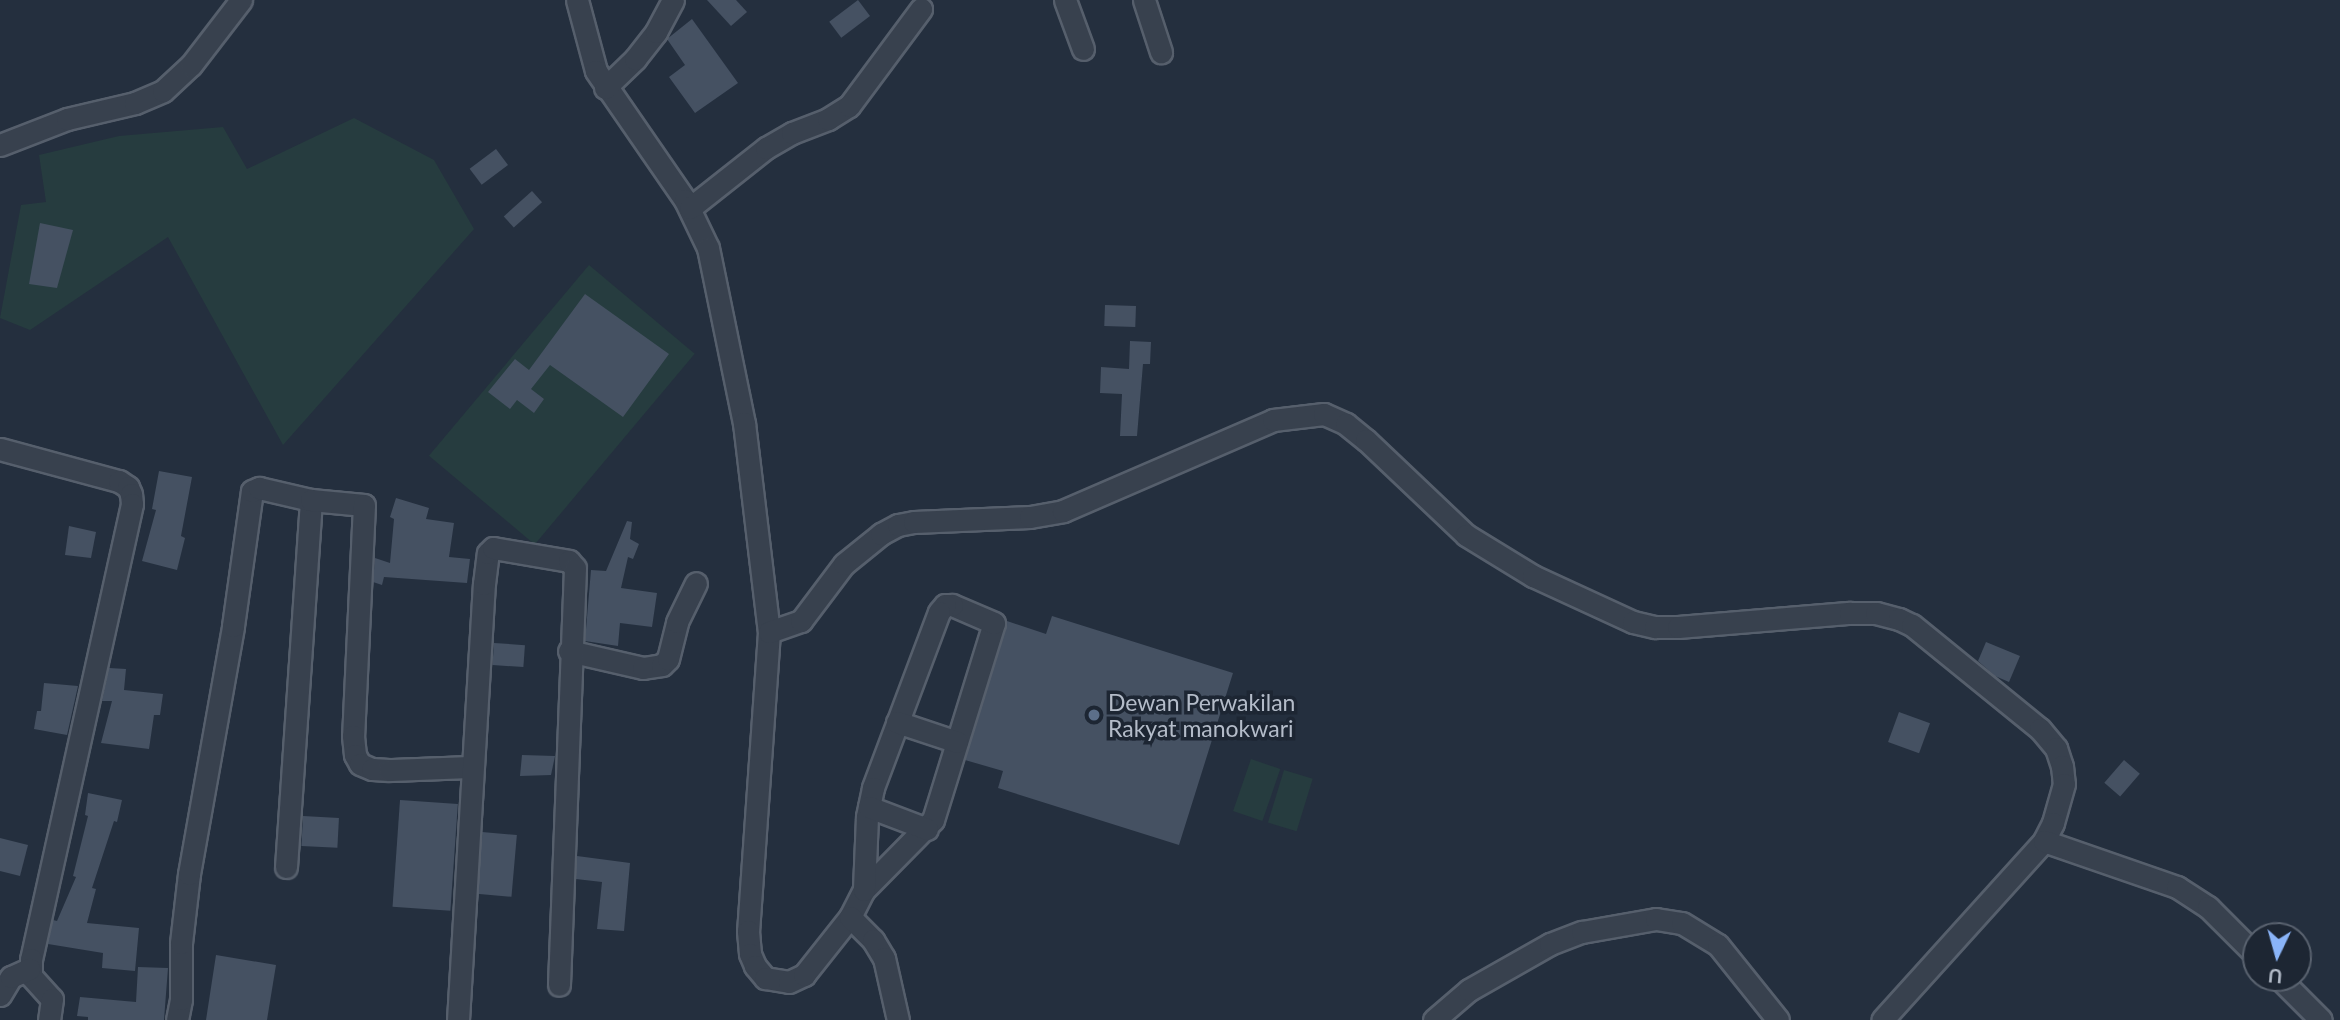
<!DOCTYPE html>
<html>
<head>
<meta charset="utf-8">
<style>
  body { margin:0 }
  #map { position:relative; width:2340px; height:1020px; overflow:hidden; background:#242f3e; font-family:Lato,sans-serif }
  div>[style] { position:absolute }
  .green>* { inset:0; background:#263c3f; transform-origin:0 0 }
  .building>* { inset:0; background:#455162; transform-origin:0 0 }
  .roads { filter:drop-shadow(2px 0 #565f6c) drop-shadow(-2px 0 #565f6c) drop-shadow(0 2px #565f6c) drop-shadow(0 -2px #565f6c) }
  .minor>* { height:21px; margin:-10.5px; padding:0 10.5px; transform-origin:10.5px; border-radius:10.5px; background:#38414e }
  .dots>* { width:19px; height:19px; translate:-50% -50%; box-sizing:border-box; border:4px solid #1d2633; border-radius:50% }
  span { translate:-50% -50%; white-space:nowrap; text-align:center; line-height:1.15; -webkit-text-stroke:7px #1d2633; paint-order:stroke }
  .poi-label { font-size:23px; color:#b4bcc9 }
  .left { translate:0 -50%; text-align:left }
  .north { position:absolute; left:2242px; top:922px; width:70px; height:70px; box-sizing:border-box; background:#1d2633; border:2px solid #59626f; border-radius:50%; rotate:185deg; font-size:19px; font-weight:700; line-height:28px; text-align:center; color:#b4bcc9 }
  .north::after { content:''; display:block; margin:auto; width:24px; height:32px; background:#8ab4f8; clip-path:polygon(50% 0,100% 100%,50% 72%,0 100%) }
</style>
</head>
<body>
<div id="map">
  <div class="green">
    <i style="clip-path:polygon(354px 118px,434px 160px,474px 229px,283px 445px,168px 237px,30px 330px,0 318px,21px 205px,46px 202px,39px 155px,119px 136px,223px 127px,247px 169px)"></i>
    <i style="left:589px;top:265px;width:138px;height:249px;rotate:40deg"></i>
    <i style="left:1251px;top:759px;width:31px;height:55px;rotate:19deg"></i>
    <i style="left:1284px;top:770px;width:30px;height:55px;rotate:17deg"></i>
  </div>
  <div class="building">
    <i style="clip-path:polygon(707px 0,736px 0,747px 12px,731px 26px)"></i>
    <i style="left:858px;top:0;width:20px;height:36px;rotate:53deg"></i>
    <i style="clip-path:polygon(692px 19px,738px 83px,695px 113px,669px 77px,685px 65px,667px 39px)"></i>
    <i style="left:496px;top:149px;width:20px;height:33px;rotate:53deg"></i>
    <i style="left:532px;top:191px;width:15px;height:38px;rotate:48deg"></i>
    <i style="clip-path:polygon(40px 223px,73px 230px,57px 288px,29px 284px)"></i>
    <i style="clip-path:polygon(585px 294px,669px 354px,623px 417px,550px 365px,531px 389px,544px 399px,534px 413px,517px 400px,510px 409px,488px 392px,515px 359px,529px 370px)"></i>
    <i style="left:1105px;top:305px;width:31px;height:21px;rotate:2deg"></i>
    <i style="clip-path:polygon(1130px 341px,1151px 342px,1150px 364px,1143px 364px,1137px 436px,1120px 436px,1122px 394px,1100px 393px,1101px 367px,1129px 369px)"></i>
    <i style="clip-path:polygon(159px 471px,192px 477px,181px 536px,185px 538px,177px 570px,142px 561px,156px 510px,152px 509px)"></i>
    <i style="clip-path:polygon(396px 498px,429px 508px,426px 519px,454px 523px,449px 557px,470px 559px,467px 583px,384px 577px,382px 585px,373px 582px,375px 558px,390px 563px,394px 519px,390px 517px)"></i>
    <i style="clip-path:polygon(627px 521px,632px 522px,630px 539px,639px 544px,633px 559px,628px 557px,621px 588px,657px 593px,652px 627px,620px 623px,618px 646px,585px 641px,591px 570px,606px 571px)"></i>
    <i style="clip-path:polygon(69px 526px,96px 532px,91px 558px,65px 555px)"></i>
    <i style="clip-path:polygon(1052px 616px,1233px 673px,1179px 845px,998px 788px,1003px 771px,965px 760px,1007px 621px,1046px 634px)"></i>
    <i style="clip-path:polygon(1986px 642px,2020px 656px,2009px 682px,1995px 676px,1978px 661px)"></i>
    <i style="left:494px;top:643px;width:31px;height:22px;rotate:4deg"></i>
    <i style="clip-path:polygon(109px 668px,126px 669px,124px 690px,163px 694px,160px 715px,154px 715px,149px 749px,101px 743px,112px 701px,102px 701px)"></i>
    <i style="clip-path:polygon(44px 683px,78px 686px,67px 735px,34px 729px,37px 711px,41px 711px)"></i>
    <i style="left:1899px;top:712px;width:33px;height:32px;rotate:20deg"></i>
    <i style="clip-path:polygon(522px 755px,555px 756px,551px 775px,520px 776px)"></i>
    <i style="left:2124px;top:760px;width:21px;height:30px;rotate:41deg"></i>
    <i style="clip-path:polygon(88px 793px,122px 800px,117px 822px,114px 821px,92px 888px,96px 889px,87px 923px,139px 928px,135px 971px,102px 968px,103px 953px,48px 944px,53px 920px,57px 921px,76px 877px,73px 876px,88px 816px,85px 815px)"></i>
    <i style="left:400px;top:800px;width:58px;height:107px;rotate:4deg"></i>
    <i style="left:303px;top:816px;width:36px;height:30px;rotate:3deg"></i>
    <i style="left:482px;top:832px;width:35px;height:62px;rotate:5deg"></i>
    <i style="clip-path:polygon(0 838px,28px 845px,20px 876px,0 871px)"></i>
    <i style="clip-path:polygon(577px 856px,630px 863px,624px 931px,597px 929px,602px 882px,576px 879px)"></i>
    <i style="clip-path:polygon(216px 955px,276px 965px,267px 1020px,206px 1020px)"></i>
    <i style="clip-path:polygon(138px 967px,168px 968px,164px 1020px,88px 1020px,88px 1017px,77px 1016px,80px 997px,136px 1002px)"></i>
  </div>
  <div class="roads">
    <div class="minor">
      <i style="left:577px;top:0;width:73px;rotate:75deg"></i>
      <i style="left:596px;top:71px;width:157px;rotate:55.4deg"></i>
      <i style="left:685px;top:200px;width:53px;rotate:64.4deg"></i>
      <i style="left:708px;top:248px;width:179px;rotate:78.4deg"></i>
      <i style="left:744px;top:423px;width:210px;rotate:83.2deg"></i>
      <i style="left:769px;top:632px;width:300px;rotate:94deg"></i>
      <i style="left:748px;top:931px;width:23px;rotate:85deg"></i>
      <i style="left:750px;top:954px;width:13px;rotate:67deg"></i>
      <i style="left:755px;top:966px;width:16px;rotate:50deg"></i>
      <i style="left:765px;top:978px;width:24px;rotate:9deg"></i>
      <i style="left:789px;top:982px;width:17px;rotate:-25deg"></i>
      <i style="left:804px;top:975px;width:74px;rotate:-51.6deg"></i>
      <i style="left:850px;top:917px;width:30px;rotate:-63deg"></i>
      <i style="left:864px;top:890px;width:98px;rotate:-45.4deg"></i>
      <i style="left:933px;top:820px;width:206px;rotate:-72.8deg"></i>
      <i style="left:994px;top:623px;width:46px;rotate:-156.8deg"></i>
      <i style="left:952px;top:605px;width:7px;rotate:180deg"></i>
      <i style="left:945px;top:605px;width:9px;rotate:131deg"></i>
      <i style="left:939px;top:612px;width:188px;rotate:110.6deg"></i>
      <i style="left:873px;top:788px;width:30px;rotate:102deg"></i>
      <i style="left:867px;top:817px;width:73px;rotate:92.4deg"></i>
      <i style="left:1065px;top:0;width:52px;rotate:69.8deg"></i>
      <i style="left:1144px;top:0;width:55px;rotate:71.9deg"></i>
      <i style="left:605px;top:88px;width:42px;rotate:-44deg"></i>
      <i style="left:635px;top:59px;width:34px;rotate:-52deg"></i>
      <i style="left:656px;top:32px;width:36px;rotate:-62deg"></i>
      <i style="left:0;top:145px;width:72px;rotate:-21.2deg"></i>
      <i style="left:67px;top:119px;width:70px;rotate:-13.2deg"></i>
      <i style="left:135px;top:103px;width:30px;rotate:-23deg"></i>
      <i style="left:163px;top:91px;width:38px;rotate:-43deg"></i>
      <i style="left:191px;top:65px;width:82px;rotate:-52.4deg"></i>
      <i style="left:690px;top:208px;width:97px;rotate:-38.3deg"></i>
      <i style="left:766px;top:148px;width:30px;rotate:-30deg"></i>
      <i style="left:792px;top:133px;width:39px;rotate:-21deg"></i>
      <i style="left:828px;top:119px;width:25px;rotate:-32deg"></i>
      <i style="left:849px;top:106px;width:121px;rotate:-53.4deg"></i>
      <i style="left:0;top:449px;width:123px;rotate:15.1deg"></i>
      <i style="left:119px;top:481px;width:11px;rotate:34deg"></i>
      <i style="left:128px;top:487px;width:8px;rotate:67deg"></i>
      <i style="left:131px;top:494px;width:10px;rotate:84deg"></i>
      <i style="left:132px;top:504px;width:466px;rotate:102.5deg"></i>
      <i style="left:31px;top:959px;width:17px;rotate:90deg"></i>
      <i style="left:31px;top:976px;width:31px;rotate:48deg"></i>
      <i style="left:52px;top:999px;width:21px;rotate:98deg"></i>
      <i style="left:769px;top:632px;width:34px;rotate:-19deg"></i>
      <i style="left:801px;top:621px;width:71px;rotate:-53deg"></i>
      <i style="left:844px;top:564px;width:48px;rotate:-39deg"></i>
      <i style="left:881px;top:534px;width:19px;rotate:-28deg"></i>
      <i style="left:898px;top:525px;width:16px;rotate:-11deg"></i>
      <i style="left:914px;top:522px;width:116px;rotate:-2.5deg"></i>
      <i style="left:1030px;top:517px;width:34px;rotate:-10deg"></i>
      <i style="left:1063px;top:511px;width:229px;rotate:-23.4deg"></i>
      <i style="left:1273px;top:420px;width:51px;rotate:-6.7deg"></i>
      <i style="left:1324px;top:414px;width:24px;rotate:24deg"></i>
      <i style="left:1346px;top:424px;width:26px;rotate:39deg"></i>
      <i style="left:1366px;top:440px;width:138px;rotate:43.5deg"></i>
      <i style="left:1466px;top:535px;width:79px;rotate:31.5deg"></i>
      <i style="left:1533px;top:576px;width:110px;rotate:24.7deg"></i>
      <i style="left:1633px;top:622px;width:23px;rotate:13deg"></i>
      <i style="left:1655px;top:627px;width:23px"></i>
      <i style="left:1678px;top:627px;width:173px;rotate:-4.7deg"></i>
      <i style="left:1850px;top:613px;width:26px"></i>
      <i style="left:1876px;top:613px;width:24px;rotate:15deg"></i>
      <i style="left:1899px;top:619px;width:14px;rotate:25deg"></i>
      <i style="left:1912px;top:625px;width:165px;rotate:39.1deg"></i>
      <i style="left:2040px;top:729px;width:25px;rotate:50deg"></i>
      <i style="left:2056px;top:748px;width:19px;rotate:72deg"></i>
      <i style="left:2062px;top:766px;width:18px;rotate:84deg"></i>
      <i style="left:2064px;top:784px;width:41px;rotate:105.8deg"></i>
      <i style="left:2053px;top:823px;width:20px;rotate:117deg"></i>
      <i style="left:2044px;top:841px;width:241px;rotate:132.1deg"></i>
      <i style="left:569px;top:651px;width:76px;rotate:12.9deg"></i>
      <i style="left:643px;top:668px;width:19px;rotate:-9deg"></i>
      <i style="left:662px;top:665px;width:8px;rotate:-45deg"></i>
      <i style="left:668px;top:659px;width:38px;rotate:-76deg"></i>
      <i style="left:677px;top:622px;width:43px;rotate:-64deg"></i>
      <i style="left:897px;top:722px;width:63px;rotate:18.4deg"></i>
      <i style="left:869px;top:807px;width:62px;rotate:20.8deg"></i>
      <i style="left:2044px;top:841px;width:141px;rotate:19.1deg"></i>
      <i style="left:2177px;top:887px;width:37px;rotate:33deg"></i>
      <i style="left:2208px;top:907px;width:68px;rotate:45deg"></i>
      <i style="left:286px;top:867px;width:368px;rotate:-86.1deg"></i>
      <i style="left:850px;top:917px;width:33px;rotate:45deg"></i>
      <i style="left:873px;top:940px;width:21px;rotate:59deg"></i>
      <i style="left:884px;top:958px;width:64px;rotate:77.3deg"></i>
      <i style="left:2279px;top:978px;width:59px;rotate:45deg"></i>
      <i style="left:0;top:995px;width:21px;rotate:-59deg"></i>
      <i style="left:11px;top:977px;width:20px;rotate:-24deg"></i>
      <i style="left:177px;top:1020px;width:21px;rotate:-79deg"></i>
      <i style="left:181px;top:999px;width:56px;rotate:-90deg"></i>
      <i style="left:181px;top:943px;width:69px;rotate:-83.4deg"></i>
      <i style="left:189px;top:874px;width:252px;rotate:-79.9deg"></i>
      <i style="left:233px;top:626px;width:136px;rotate:-82deg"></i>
      <i style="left:252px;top:491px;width:8px;rotate:-23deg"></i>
      <i style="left:259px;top:488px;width:53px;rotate:13deg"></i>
      <i style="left:311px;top:500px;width:53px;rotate:5.4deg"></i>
      <i style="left:364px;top:505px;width:231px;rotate:92.7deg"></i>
      <i style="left:353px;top:736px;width:19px;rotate:84deg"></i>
      <i style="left:355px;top:755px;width:10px;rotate:61deg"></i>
      <i style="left:360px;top:764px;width:13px;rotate:23deg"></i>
      <i style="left:372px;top:769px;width:17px;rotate:3deg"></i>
      <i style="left:389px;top:770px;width:83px;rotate:-2.1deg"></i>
      <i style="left:458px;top:1020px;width:437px;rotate:-86.6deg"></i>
      <i style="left:484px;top:584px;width:31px;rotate:-83deg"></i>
      <i style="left:488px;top:553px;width:7px;rotate:-45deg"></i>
      <i style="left:493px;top:548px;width:77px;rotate:9.7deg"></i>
      <i style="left:569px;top:561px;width:9px;rotate:49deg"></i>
      <i style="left:575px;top:568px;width:417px;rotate:92.2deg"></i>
      <i style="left:1434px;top:1020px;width:46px;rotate:-40.6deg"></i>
      <i style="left:1469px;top:990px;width:93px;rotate:-29.6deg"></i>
      <i style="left:1550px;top:944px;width:34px;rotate:-21deg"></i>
      <i style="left:1582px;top:932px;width:75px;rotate:-10deg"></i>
      <i style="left:1656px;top:919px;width:26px;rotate:9deg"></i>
      <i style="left:1682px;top:923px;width:42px;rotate:31.4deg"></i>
      <i style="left:1718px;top:945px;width:96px;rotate:51.3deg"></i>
    </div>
  </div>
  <div class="dots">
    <i style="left:1094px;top:715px;background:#5c6f8a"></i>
  </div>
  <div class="poi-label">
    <span class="left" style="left:1108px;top:715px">Dewan Perwakilan<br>Rakyat manokwari</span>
  </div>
  <div class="north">U</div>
</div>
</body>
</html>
